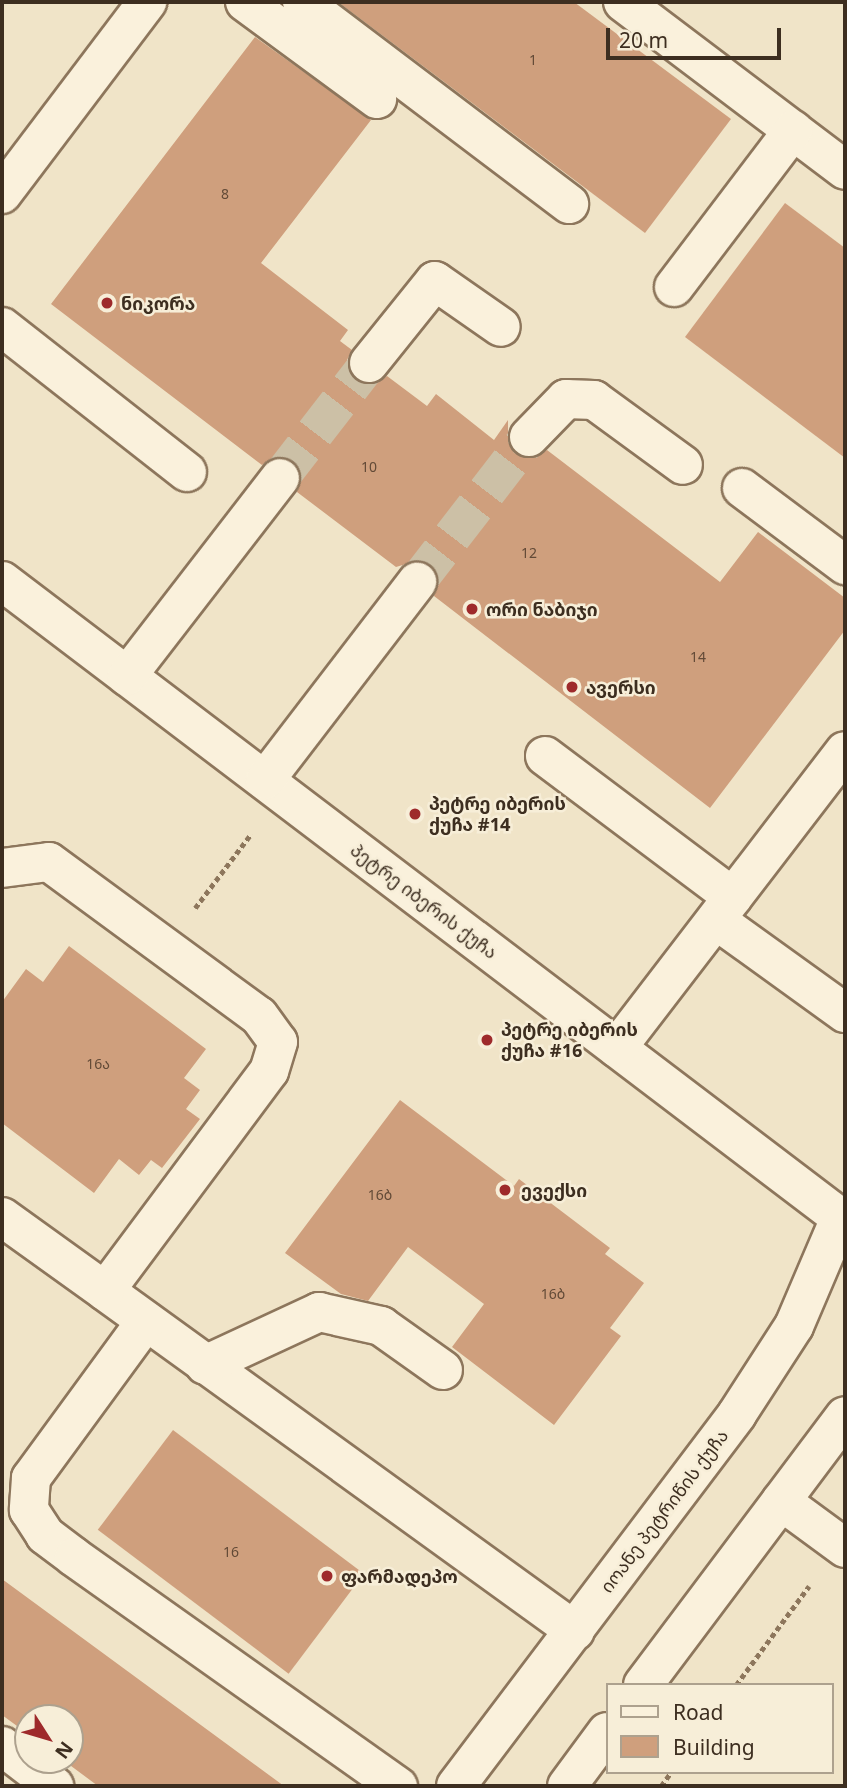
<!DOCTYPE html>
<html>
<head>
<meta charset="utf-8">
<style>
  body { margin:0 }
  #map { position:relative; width:847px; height:1788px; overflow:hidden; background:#f0e4c8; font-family:Georgia,"Noto Sans Georgian",serif }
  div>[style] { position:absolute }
  .building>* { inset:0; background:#cf9f7d; transform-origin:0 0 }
  .minor-tunnel>* { height:38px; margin-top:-19px; transform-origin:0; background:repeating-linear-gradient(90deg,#ccc0a6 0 38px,transparent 0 57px) }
  .path>* { height:4.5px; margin-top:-2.25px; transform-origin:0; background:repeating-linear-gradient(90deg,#8d765c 0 5px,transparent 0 8.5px) }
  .roads { filter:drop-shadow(2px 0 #8d765c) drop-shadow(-2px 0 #8d765c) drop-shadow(0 2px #8d765c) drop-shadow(0 -2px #8d765c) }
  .minor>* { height:38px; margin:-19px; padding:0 19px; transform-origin:19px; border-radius:19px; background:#faf1dc }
  .dots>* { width:19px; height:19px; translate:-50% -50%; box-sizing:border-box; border:4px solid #f7eed8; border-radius:50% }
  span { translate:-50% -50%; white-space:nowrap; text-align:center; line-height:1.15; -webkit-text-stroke:5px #f7eed8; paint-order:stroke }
  .number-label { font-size:14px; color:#624a37 }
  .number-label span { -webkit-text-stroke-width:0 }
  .poi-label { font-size:18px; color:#3d2e20; font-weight:700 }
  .left { translate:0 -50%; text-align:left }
  .street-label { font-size:18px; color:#3d2e20 }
  .frame { position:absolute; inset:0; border:4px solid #3d2e20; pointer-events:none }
  .legend { position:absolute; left:606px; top:1683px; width:228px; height:91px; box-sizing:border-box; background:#f7eed8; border:2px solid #ada18e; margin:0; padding:9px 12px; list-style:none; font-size:21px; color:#3d2e20 }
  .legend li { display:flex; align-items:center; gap:14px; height:35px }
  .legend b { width:35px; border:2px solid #ada18e }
  .north { position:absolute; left:14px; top:1704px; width:70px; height:70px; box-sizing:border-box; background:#f7eed8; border:2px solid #ada18e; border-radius:50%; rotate:127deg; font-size:19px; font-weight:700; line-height:28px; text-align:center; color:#3d2e20 }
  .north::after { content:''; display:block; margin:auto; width:24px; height:32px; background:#9e2a2b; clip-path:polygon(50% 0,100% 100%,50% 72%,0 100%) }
  .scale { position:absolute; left:606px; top:28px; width:175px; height:32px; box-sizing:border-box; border:4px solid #3d2e20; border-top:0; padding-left:9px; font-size:21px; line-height:24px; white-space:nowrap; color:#3d2e20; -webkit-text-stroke:5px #f7eed8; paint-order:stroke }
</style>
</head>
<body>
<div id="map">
  <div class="building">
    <i style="clip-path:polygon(338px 2px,574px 2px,731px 119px,645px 233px)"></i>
    <i style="clip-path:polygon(255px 37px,371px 120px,261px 263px,348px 330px,340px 341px,352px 350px,347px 360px,355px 380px,376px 384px,387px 376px,427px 406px,436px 394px,494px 440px,508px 420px,508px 442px,514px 453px,534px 458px,547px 450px,720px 582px,758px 532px,845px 598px,845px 630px,710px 808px,434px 596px,437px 574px,430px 564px,419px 560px,396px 567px,297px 492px,300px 470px,293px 460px,272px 458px,262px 465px,51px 304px)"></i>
    <i style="clip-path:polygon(785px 203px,845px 248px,845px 458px,685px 337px)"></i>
    <i style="clip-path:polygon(69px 946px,206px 1049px,184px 1078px,200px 1090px,186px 1109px,200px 1119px,162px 1168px,151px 1160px,139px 1175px,119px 1159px,94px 1193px,2px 1123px,2px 1002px,26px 969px,43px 982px)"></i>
    <i style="clip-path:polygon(400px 1100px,514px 1186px,519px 1179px,610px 1248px,605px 1254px,644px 1283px,610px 1328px,621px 1336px,554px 1425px,452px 1347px,484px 1304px,408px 1247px,368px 1301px,341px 1294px,285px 1253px)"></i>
    <i style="left:173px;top:1430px;width:239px;height:125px;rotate:37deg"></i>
    <i style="clip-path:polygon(2px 1579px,284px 1786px,98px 1786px,63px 1760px,70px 1760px,70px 1718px,28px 1718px,28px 1734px,2px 1715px)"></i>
  </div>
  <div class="minor-tunnel">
    <i style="left:280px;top:478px;width:145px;rotate:-52.3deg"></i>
    <i style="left:417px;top:582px;width:183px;rotate:-52.3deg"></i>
  </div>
  <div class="path">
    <i style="left:195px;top:908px;width:93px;rotate:-52.9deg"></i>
    <i style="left:736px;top:1685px;width:123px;rotate:-53.6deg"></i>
    <i style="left:661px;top:1786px;width:17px;rotate:-54deg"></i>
  </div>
  <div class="roads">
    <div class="minor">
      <i style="left:245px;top:2px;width:164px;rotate:36.3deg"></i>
      <i style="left:302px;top:2px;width:335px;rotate:37.1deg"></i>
      <i style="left:623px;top:2px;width:278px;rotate:37.1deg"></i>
      <i style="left:2px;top:194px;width:241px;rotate:-52.9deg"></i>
      <i style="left:674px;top:287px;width:197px;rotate:-52.8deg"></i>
      <i style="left:2px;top:327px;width:235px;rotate:38.1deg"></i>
      <i style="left:369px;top:363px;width:105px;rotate:-51.2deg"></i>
      <i style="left:435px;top:281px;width:80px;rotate:34.9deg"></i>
      <i style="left:529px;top:437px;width:53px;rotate:-45.8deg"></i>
      <i style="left:566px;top:399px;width:28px;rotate:2deg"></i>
      <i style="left:594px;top:400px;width:110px;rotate:36.1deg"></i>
      <i style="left:742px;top:488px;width:129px;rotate:36.8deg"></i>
      <i style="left:2px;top:581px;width:1058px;rotate:37.21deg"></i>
      <i style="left:127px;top:676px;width:250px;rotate:-52.3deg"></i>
      <i style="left:545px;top:756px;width:235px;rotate:36.9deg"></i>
      <i style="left:265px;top:780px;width:250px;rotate:-52.5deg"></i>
      <i style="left:2px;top:868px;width:47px;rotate:-7.3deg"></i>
      <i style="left:49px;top:862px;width:260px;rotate:36.3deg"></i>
      <i style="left:259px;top:1016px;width:32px;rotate:54deg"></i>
      <i style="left:278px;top:1042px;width:30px;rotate:107deg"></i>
      <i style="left:269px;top:1071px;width:274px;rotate:126.7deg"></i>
      <i style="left:105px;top:1291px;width:580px;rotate:35.88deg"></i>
      <i style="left:716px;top:920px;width:159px;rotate:35.8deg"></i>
      <i style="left:617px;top:1048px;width:374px;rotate:-52.5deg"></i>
      <i style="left:2px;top:1217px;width:127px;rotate:35.7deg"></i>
      <i style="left:146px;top:1321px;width:195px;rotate:126.2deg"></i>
      <i style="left:31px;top:1478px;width:32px;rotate:94deg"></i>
      <i style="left:29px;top:1510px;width:30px;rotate:57deg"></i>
      <i style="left:45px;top:1535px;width:36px;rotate:37deg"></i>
      <i style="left:74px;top:1557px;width:397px;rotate:35.3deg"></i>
      <i style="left:205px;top:1365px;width:126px;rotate:-24.9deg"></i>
      <i style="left:319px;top:1312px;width:64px;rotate:12.7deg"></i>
      <i style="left:381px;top:1326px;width:76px;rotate:35.4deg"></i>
      <i style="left:781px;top:1501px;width:79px;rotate:36.3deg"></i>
      <i style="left:643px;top:1685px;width:336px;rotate:-53.1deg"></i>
      <i style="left:2px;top:1746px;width:66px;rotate:37.6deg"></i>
      <i style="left:456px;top:1786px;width:466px;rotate:-52.9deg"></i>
      <i style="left:737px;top:1414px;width:105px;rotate:-57.1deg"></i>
      <i style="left:794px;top:1326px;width:117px;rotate:-66.9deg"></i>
      <i style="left:567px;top:1786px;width:67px;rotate:-53.5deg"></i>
    </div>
  </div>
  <div class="dots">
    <i style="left:107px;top:303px;background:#9e2a2b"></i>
    <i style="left:472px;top:609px;background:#9e2a2b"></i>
    <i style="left:572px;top:687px;background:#9e2a2b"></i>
    <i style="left:415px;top:814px;background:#9e2a2b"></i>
    <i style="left:487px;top:1040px;background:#9e2a2b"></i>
    <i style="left:505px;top:1190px;background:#9e2a2b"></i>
    <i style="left:327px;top:1576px;background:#9e2a2b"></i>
  </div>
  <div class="number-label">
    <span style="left:533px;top:60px">1</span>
    <span style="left:225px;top:194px">8</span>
    <span style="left:369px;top:467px">10</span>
    <span style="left:529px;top:553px">12</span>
    <span style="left:698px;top:657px">14</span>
    <span style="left:98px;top:1064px">16ა</span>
    <span style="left:380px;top:1195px">16ბ</span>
    <span style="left:553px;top:1294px">16ბ</span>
    <span style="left:231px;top:1552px">16</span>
  </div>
  <div class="poi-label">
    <span class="left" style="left:121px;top:303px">ნიკორა</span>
    <span class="left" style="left:486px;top:609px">ორი ნაბიჯი</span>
    <span class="left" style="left:586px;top:687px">ავერსი</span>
    <span class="left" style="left:429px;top:814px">პეტრე იბერის<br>ქუჩა #14</span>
    <span class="left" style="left:501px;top:1040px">პეტრე იბერის<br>ქუჩა #16</span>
    <span class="left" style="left:521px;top:1190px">ევექსი</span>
    <span class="left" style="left:341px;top:1576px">ფარმადეპო</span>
  </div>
  <div class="street-label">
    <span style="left:424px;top:901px;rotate:37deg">პეტრე იბერის ქუჩა</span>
    <span style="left:664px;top:1511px;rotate:-53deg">იოანე პეტრიწის ქუჩა</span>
  </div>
  <div class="frame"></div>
  <ul class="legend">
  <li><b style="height:9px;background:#faf1dc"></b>Road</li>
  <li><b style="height:19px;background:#cf9f7d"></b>Building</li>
  </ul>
  <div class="north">N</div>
  <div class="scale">20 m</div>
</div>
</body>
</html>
